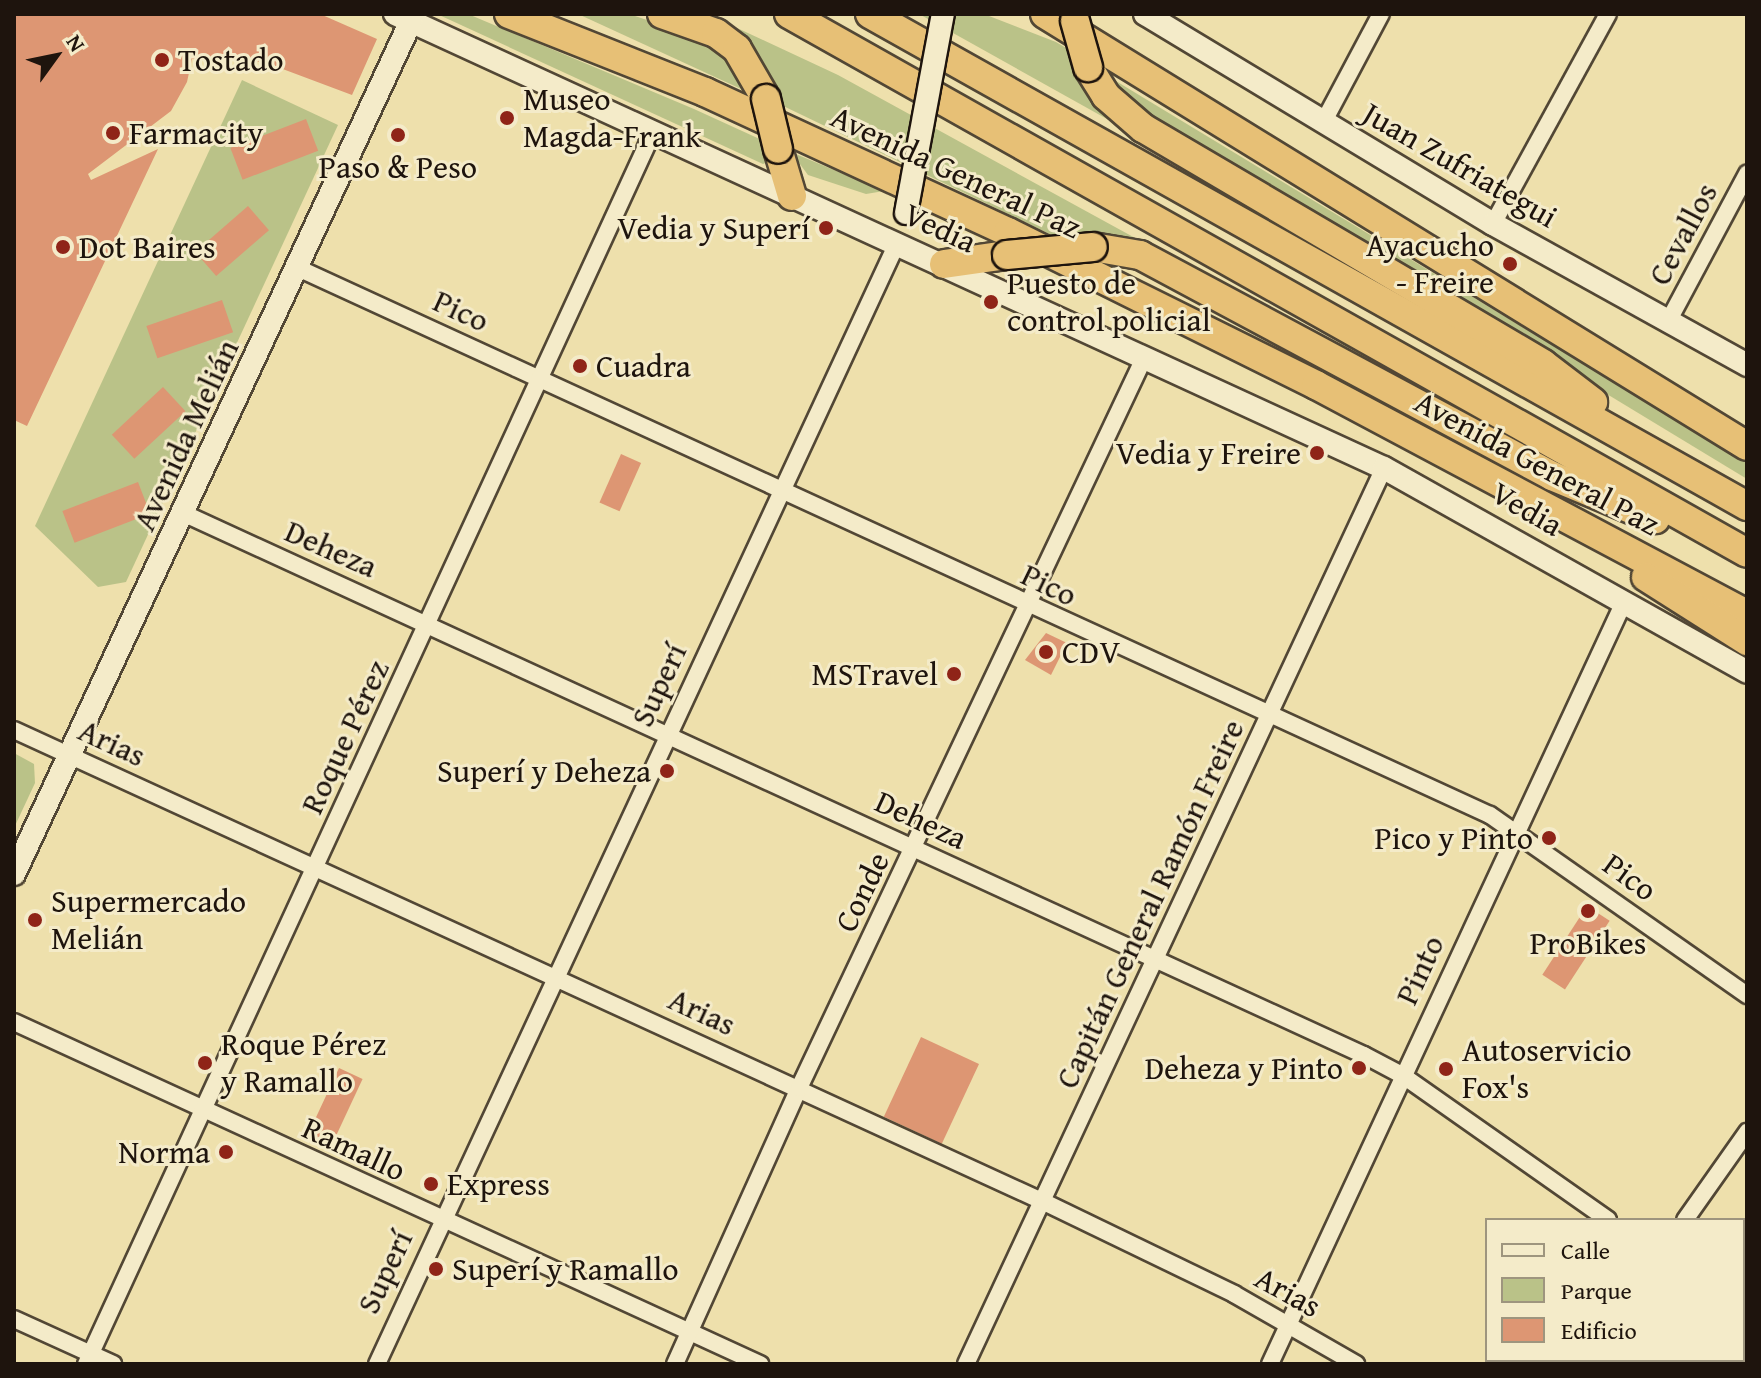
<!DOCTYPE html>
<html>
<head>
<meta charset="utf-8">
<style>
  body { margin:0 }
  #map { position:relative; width:1761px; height:1378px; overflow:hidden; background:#eee0ac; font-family:"Gentium Book Plus",serif }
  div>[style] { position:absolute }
  .green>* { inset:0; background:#bac288 }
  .building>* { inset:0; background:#dd9673; transform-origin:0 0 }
  .roads { filter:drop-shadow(2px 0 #524735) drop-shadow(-2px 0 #524735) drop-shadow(0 2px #524735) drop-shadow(0 -2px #524735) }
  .street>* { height:16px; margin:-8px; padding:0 8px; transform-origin:8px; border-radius:8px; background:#f4ebc9 }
  .secondary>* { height:22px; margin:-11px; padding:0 11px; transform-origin:11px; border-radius:11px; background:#f4ebc9 }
  .highway>* { height:28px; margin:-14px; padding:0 14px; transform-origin:14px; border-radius:14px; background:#e7c076 }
  .bridges { filter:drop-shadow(2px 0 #1e140d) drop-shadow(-2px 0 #1e140d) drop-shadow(0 2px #1e140d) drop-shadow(0 -2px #1e140d) }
  .secondary-bridge>* { height:22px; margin:-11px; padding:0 11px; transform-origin:11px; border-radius:11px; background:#f4ebc9 }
  .highway-bridge>* { height:28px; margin:-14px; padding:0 14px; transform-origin:14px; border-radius:14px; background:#e7c076 }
  .dots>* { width:22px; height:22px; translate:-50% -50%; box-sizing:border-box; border:4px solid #f4ebc9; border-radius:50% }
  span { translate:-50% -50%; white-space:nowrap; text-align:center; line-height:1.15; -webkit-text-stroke:6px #f4ebc9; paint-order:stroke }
  .poi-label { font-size:32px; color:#1e140d }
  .left { translate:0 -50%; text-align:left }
  .right { translate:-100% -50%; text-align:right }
  .street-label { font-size:32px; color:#1e140d }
  .frame { position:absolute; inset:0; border:16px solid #1e140d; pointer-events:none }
  .legend { position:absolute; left:1485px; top:1218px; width:260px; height:144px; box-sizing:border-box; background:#f4ebc9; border:2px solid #9e957e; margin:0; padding:10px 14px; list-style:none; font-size:24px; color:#1e140d }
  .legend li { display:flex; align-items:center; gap:16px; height:40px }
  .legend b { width:40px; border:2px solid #9e957e }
  .north { position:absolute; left:16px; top:16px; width:80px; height:80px; -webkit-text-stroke:6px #f4ebc9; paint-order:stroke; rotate:57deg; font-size:22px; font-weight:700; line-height:32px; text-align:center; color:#1e140d }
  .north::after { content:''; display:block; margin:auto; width:28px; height:36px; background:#1e140d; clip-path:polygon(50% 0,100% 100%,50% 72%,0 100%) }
</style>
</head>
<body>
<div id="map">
  <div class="green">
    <i style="clip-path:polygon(437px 14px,468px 14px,694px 109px,764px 141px,768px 162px,763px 164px)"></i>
    <i style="clip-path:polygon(578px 14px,629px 14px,683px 32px,727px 55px,752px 94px)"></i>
    <i style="clip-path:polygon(697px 14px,707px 14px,838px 75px,1168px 256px,1122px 237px,1060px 239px,777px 103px,757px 54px,744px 40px)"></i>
    <i style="clip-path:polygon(919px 14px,984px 14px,1056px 42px,1073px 52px,1132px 133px)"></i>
    <i style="clip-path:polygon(1106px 75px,1747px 463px,1747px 479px,1186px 139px,1125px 99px)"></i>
    <i style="clip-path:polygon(242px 80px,338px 125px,126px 582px,98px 587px,35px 526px)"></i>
    <i style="clip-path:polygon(791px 152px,884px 191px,866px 194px,808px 175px)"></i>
    <i style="clip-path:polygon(14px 753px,34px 764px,35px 783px,14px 828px)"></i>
  </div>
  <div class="building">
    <i style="clip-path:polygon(14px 14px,320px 14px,377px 39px,352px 95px,264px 62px,192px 59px,187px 82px,171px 111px,88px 174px,91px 180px,158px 149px,27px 426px,14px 420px)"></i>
    <i style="left:306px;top:119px;width:34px;height:81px;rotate:69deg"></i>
    <i style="left:248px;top:206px;width:32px;height:70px;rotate:49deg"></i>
    <i style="left:222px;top:300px;width:34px;height:80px;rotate:71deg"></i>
    <i style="left:163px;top:387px;width:33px;height:70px;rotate:47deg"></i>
    <i style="left:621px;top:454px;width:22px;height:53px;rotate:24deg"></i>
    <i style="left:138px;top:482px;width:34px;height:81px;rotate:69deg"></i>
    <i style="clip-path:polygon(1046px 633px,1067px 643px,1051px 675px,1025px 660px)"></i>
    <i style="left:1587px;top:906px;width:27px;height:82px;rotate:33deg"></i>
    <i style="left:921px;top:1037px;width:64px;height:88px;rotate:25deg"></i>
    <i style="left:339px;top:1068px;width:26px;height:72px;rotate:25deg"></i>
  </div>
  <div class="roads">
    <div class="street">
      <i style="left:1323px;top:123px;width:123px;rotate:-62deg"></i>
      <i style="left:1493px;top:224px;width:239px;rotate:-61.3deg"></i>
      <i style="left:300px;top:269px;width:1309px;rotate:24.65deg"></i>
      <i style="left:1490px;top:815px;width:314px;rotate:35deg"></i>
      <i style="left:1669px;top:320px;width:166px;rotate:-61.9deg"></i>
      <i style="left:185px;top:514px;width:1297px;rotate:24.65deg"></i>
      <i style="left:1364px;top:1055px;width:43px;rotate:27.8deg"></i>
      <i style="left:1402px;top:1075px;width:252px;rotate:35.1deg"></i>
      <i style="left:14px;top:730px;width:1133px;rotate:24.62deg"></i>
      <i style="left:1044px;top:1202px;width:211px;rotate:25.8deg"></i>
      <i style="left:1234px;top:1294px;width:141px;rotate:29.8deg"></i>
      <i style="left:14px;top:1022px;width:821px;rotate:24.63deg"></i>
      <i style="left:1685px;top:1220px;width:108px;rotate:-54.8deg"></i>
      <i style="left:1743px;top:1315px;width:5px;rotate:37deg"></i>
      <i style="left:14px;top:1319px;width:109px;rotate:24.4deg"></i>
      <i style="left:86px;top:1364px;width:1356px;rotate:-65.29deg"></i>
      <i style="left:377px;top:1364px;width:1236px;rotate:-65.11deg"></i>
      <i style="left:675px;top:1364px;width:303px;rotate:-65.8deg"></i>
      <i style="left:799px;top:1088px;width:807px;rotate:-64.7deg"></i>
      <i style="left:966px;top:1364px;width:989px;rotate:-64.99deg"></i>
      <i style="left:1270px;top:1364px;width:840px;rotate:-65.08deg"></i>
      <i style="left:1585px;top:1364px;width:5px;rotate:-53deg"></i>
    </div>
    <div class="secondary">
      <i style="left:395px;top:14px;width:1088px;rotate:24.66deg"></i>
      <i style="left:1384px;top:468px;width:416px;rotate:29.3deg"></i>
      <i style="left:1145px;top:14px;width:406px;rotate:31.1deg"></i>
      <i style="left:1493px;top:224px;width:291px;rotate:29deg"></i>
      <i style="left:14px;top:874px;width:941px;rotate:-65.04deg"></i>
    </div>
    <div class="highway">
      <i style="left:509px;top:14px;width:211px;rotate:21.7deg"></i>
      <i style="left:705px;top:92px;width:334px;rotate:24.8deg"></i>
      <i style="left:1008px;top:232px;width:344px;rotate:26.4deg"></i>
      <i style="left:1316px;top:385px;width:488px;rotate:28deg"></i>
      <i style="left:662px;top:14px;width:57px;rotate:19.4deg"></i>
      <i style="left:716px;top:33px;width:26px;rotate:37deg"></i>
      <i style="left:737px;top:49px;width:58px;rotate:59.9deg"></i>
      <i style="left:789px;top:14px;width:1099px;rotate:29.36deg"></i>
      <i style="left:870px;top:14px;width:1006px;rotate:29.29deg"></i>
      <i style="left:1045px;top:14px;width:824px;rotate:31.61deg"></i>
      <i style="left:1088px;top:67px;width:34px;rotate:58deg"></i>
      <i style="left:1106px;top:96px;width:49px;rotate:40.9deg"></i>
      <i style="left:1143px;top:128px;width:464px;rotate:30.5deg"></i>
      <i style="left:1543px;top:364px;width:63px;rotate:37.2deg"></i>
      <i style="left:778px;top:149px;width:49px;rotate:73.4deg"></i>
      <i style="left:1093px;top:247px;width:48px;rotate:9.7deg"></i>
      <i style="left:1140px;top:255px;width:468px;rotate:28.2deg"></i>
      <i style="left:1552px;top:476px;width:112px;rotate:22.7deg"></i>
      <i style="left:944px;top:264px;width:64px;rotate:-8.1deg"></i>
      <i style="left:1646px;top:577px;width:120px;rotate:32.4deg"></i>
    </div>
  </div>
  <div class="bridges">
    <div class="secondary-bridge">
      <i style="left:906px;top:213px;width:202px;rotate:-79.5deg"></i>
    </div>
    <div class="highway-bridge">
      <i style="left:1075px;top:21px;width:48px;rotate:74.2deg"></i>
      <i style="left:766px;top:99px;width:51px;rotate:76.5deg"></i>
      <i style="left:1007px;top:255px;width:86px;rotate:-5.3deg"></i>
    </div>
  </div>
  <div class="dots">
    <i style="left:162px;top:60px;background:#8f2418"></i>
    <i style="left:507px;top:118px;background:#8f2418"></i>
    <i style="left:113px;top:133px;background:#8f2418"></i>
    <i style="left:398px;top:135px;background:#8f2418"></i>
    <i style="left:826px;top:228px;background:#8f2418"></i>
    <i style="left:63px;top:247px;background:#8f2418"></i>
    <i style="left:1510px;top:264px;background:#8f2418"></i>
    <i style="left:991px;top:302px;background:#8f2418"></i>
    <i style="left:580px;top:366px;background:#8f2418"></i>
    <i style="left:1317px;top:453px;background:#8f2418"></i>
    <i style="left:1046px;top:652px;background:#8f2418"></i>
    <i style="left:954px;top:674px;background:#8f2418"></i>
    <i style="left:667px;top:771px;background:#8f2418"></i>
    <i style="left:1549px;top:838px;background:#8f2418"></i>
    <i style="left:1588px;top:911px;background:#8f2418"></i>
    <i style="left:35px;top:920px;background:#8f2418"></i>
    <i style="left:205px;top:1063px;background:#8f2418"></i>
    <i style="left:1359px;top:1068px;background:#8f2418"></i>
    <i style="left:1446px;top:1069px;background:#8f2418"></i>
    <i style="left:226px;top:1152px;background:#8f2418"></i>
    <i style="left:431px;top:1184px;background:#8f2418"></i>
    <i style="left:436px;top:1269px;background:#8f2418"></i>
  </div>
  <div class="poi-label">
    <span class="left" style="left:178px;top:60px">Tostado</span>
    <span class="left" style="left:523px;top:118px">Museo<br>Magda-Frank</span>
    <span class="left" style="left:129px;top:133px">Farmacity</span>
    <span style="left:398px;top:167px">Paso &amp; Peso</span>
    <span class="right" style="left:810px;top:228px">Vedia y Superí</span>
    <span class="right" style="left:1494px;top:264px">Ayacucho<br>- Freire</span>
    <span class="left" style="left:79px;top:247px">Dot Baires</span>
    <span class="left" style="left:1007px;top:302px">Puesto de<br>control policial</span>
    <span class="left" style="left:596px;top:366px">Cuadra</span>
    <span class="right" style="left:1301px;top:453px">Vedia y Freire</span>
    <span class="left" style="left:1062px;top:652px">CDV</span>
    <span class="right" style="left:938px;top:674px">MSTravel</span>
    <span class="right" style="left:651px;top:771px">Superí y Deheza</span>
    <span class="right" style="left:1533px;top:838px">Pico y Pinto</span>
    <span class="left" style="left:51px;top:920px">Supermercado<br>Melián</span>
    <span style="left:1588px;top:943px">ProBikes</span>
    <span class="left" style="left:221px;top:1063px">Roque Pérez<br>y Ramallo</span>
    <span class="left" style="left:1462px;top:1069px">Autoservicio<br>Fox's</span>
    <span class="right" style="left:1343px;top:1068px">Deheza y Pinto</span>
    <span class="right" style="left:210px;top:1152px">Norma</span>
    <span class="left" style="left:447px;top:1184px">Express</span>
    <span class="left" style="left:452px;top:1269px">Superí y Ramallo</span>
  </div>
  <div class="street-label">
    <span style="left:1460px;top:165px;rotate:30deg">Juan Zufriategui</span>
    <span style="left:956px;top:172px;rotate:25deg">Avenida General Paz</span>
    <span style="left:940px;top:228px;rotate:25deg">Vedia</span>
    <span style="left:1683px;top:234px;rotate:-62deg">Cevallos</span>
    <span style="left:461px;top:311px;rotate:25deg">Pico</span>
    <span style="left:186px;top:435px;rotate:-65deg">Avenida Melián</span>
    <span style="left:1537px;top:463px;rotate:28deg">Avenida General Paz</span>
    <span style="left:1527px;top:509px;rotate:30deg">Vedia</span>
    <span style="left:331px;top:549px;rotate:24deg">Deheza</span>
    <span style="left:1049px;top:585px;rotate:26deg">Pico</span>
    <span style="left:659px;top:685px;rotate:-65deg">Superí</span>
    <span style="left:345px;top:737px;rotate:-65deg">Roque Pérez</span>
    <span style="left:112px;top:743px;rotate:25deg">Arias</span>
    <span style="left:921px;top:820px;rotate:25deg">Deheza</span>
    <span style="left:1630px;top:877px;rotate:36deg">Pico</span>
    <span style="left:862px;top:892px;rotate:-64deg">Conde</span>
    <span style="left:1150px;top:904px;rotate:-65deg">Capitán General Ramón Freire</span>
    <span style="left:1420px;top:970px;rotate:-65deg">Pinto</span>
    <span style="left:702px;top:1012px;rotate:25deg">Arias</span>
    <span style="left:354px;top:1149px;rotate:25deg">Ramallo</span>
    <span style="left:385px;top:1272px;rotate:-65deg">Superí</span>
    <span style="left:1288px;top:1292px;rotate:29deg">Arias</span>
  </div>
  <div class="frame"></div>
  <ul class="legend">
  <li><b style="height:10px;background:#f4ebc9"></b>Calle</li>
  <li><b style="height:22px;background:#bac288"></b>Parque</li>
  <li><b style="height:22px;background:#dd9673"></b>Edificio</li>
  </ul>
  <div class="north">N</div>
</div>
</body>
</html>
